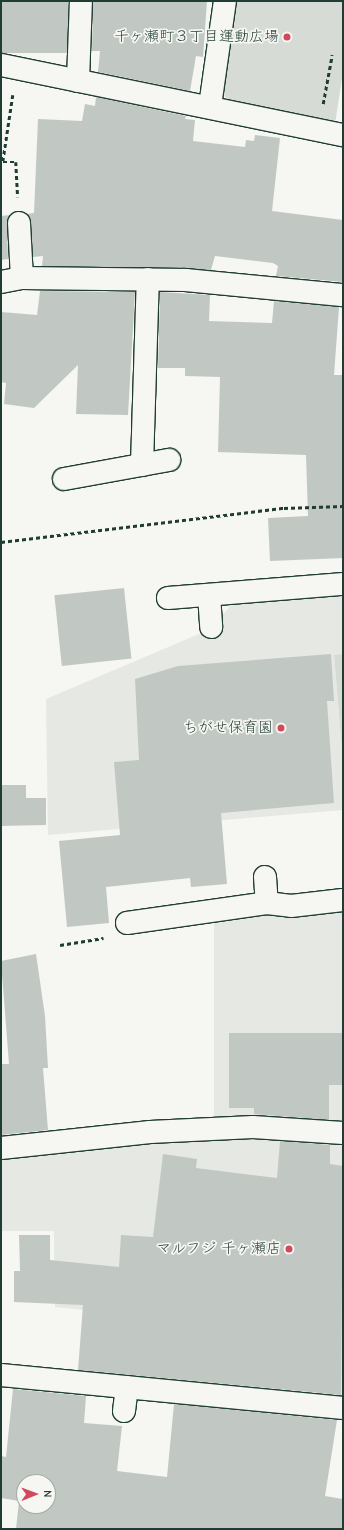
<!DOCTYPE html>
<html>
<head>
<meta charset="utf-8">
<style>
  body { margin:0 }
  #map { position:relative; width:344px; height:1530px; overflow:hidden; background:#f6f6f2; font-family:"Comic Neue","Klee One",sans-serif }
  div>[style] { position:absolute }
  .built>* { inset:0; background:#e6e8e4; transform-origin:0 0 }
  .green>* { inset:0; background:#d6dbd6 }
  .building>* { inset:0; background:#c1c8c3; transform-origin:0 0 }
  .path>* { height:2.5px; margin-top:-1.25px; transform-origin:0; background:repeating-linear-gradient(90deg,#1f3d34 0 4px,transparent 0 7px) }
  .roads { filter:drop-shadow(1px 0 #1f3d34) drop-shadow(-1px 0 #1f3d34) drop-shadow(0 1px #1f3d34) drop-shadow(0 -1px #1f3d34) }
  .minor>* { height:22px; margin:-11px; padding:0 11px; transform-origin:11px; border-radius:11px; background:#f6f6f2 }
  .dots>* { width:11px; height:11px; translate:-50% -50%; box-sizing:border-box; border:2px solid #f6f6f2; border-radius:50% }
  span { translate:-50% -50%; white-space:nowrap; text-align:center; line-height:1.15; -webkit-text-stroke:3.5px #f6f6f2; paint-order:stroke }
  .poi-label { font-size:15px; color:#1f3d34 }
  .right { translate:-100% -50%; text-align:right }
  .frame { position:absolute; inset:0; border:2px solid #1f3d34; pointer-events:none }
  .north { position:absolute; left:16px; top:1474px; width:40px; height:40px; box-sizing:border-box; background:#f6f6f2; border:1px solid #a0aca6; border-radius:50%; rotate:89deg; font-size:11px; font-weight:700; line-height:16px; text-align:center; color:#1f3d34 }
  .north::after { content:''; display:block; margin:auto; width:14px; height:18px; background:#d1495b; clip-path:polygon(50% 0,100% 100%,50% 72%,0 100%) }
</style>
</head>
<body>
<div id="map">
  <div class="built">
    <i style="clip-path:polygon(343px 596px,343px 654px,334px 655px,343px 763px,343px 810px,48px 835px,46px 699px,199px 634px,222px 632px,222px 616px,232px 604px)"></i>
    <i style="left:343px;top:909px;width:216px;height:129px;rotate:90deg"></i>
    <i style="clip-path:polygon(247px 1134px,343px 1141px,343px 1399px,318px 1396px,324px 1334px,55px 1307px,54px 1231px,1px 1231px,1px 1156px)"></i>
  </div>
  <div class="green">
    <i style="clip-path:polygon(236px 1px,343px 1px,343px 72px,335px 124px,229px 102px,222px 92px)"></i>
    <i style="clip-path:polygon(343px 654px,343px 763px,334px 655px)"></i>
  </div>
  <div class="building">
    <i style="left:1px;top:1px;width:67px;height:52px"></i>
    <i style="clip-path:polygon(93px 1px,207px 1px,203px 57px,196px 56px,190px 91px,98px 72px,100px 51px,92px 51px)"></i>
    <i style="clip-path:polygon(96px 97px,186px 116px,185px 119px,195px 120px,193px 141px,245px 147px,246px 140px,254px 141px,255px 135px,280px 138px,272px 211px,343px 220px,343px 282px,276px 276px,278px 266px,273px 263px,215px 256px,211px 270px,42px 266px,43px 256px,33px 257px,31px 222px,27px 214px,34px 213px,38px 119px,82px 121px,85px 104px,95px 106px)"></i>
    <i style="clip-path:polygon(10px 215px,7px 224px,8px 259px,1px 260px,1px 216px)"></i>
    <i style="clip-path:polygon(40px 291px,135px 292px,128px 415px,76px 414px,78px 365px,34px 408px,4px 404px,6px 383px,1px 382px,1px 312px,37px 315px)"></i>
    <i style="clip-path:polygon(160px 292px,210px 295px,209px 321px,272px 323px,274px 301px,339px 307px,334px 375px,343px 375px,343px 558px,270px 561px,268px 518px,308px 516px,306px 455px,218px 452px,220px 377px,185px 376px,185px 368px,158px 368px)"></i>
    <i style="left:124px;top:588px;width:71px;height:70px;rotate:84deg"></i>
    <i style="clip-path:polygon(331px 654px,334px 701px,327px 701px,334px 803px,221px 813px,227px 884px,191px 887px,190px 878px,106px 887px,109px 923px,67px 927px,59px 841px,120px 835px,114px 762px,139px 760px,135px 679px,178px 666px)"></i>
    <i style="clip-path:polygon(1px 785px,26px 785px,26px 798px,46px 798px,46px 825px,1px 826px)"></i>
    <i style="clip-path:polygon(36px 954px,45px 1016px,48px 1068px,43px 1068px,48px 1130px,1px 1135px,1px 1064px,9px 1064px,1px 961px)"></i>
    <i style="clip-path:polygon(229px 1033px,343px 1033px,343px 1085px,329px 1085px,329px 1120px,254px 1114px,254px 1108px,229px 1108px)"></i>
    <i style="clip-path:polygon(280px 1141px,330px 1145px,330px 1164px,343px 1166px,341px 1395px,78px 1370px,83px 1305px,14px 1302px,14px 1271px,20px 1271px,19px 1235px,50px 1235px,50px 1260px,119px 1267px,121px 1235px,153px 1237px,163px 1154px,197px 1159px,196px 1168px,277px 1178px)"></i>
    <i style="clip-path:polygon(evenodd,13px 1389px,86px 1396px,84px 1423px,122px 1426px,117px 1471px,167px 1477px,174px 1404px,337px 1420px,325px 1496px,343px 1499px,343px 1529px,16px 1529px,19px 1501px,1px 1498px,1px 1456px,6px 1457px,13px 1389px,24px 1482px,48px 1482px,48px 1506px,24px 1506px,24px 1482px)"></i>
  </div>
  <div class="path">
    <i style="left:13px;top:95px;width:68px;rotate:98.5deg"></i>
    <i style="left:3px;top:162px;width:13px"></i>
    <i style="left:16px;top:162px;width:35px;rotate:87deg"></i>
    <i style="left:323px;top:104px;width:50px;rotate:-79.6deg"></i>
    <i style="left:1px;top:542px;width:285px;rotate:-6.9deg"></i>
    <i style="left:284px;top:508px;width:59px;rotate:-1.9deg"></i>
    <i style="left:60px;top:945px;width:44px;rotate:-9.2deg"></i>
  </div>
  <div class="roads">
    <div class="minor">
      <i style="left:1px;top:65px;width:349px;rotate:11.6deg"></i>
      <i style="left:78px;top:81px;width:80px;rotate:-87.9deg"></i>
      <i style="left:210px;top:106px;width:106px;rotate:-81.9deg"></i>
      <i style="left:19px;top:223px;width:55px;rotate:86.9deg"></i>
      <i style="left:1px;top:282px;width:21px;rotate:-11deg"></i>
      <i style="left:22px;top:278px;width:164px;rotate:0.7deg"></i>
      <i style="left:186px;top:280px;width:158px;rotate:5.5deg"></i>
      <i style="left:142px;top:465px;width:186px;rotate:-88.2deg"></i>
      <i style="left:64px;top:479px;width:107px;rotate:-10.3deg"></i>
      <i style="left:209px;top:595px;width:32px;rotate:86deg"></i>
      <i style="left:168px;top:598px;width:176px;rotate:-4.6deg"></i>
      <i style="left:265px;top:877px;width:26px;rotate:86deg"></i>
      <i style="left:127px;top:923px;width:141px;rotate:-8.1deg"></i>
      <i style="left:267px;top:903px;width:24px;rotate:7deg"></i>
      <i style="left:291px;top:906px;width:52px;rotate:-6.6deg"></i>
      <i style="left:1px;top:1148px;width:150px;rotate:-6.1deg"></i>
      <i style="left:150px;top:1132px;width:103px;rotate:-2.8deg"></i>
      <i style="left:253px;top:1127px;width:90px;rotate:3.8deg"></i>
      <i style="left:1px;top:1375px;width:344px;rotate:5.5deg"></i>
      <i style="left:124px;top:1411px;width:24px;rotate:-83deg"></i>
    </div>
  </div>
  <div class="dots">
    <i style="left:287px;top:37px;background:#d1495b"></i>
    <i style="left:281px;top:728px;background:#d1495b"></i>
    <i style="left:289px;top:1249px;background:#d1495b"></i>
  </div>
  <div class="poi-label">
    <span class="right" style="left:279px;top:37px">千ヶ瀬町３丁目運動広場</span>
    <span class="right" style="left:273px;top:728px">ちがせ保育園</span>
    <span class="right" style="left:281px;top:1249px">マルフジ 千ヶ瀬店</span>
  </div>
  <div class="frame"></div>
  <div class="north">N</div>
</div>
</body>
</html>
